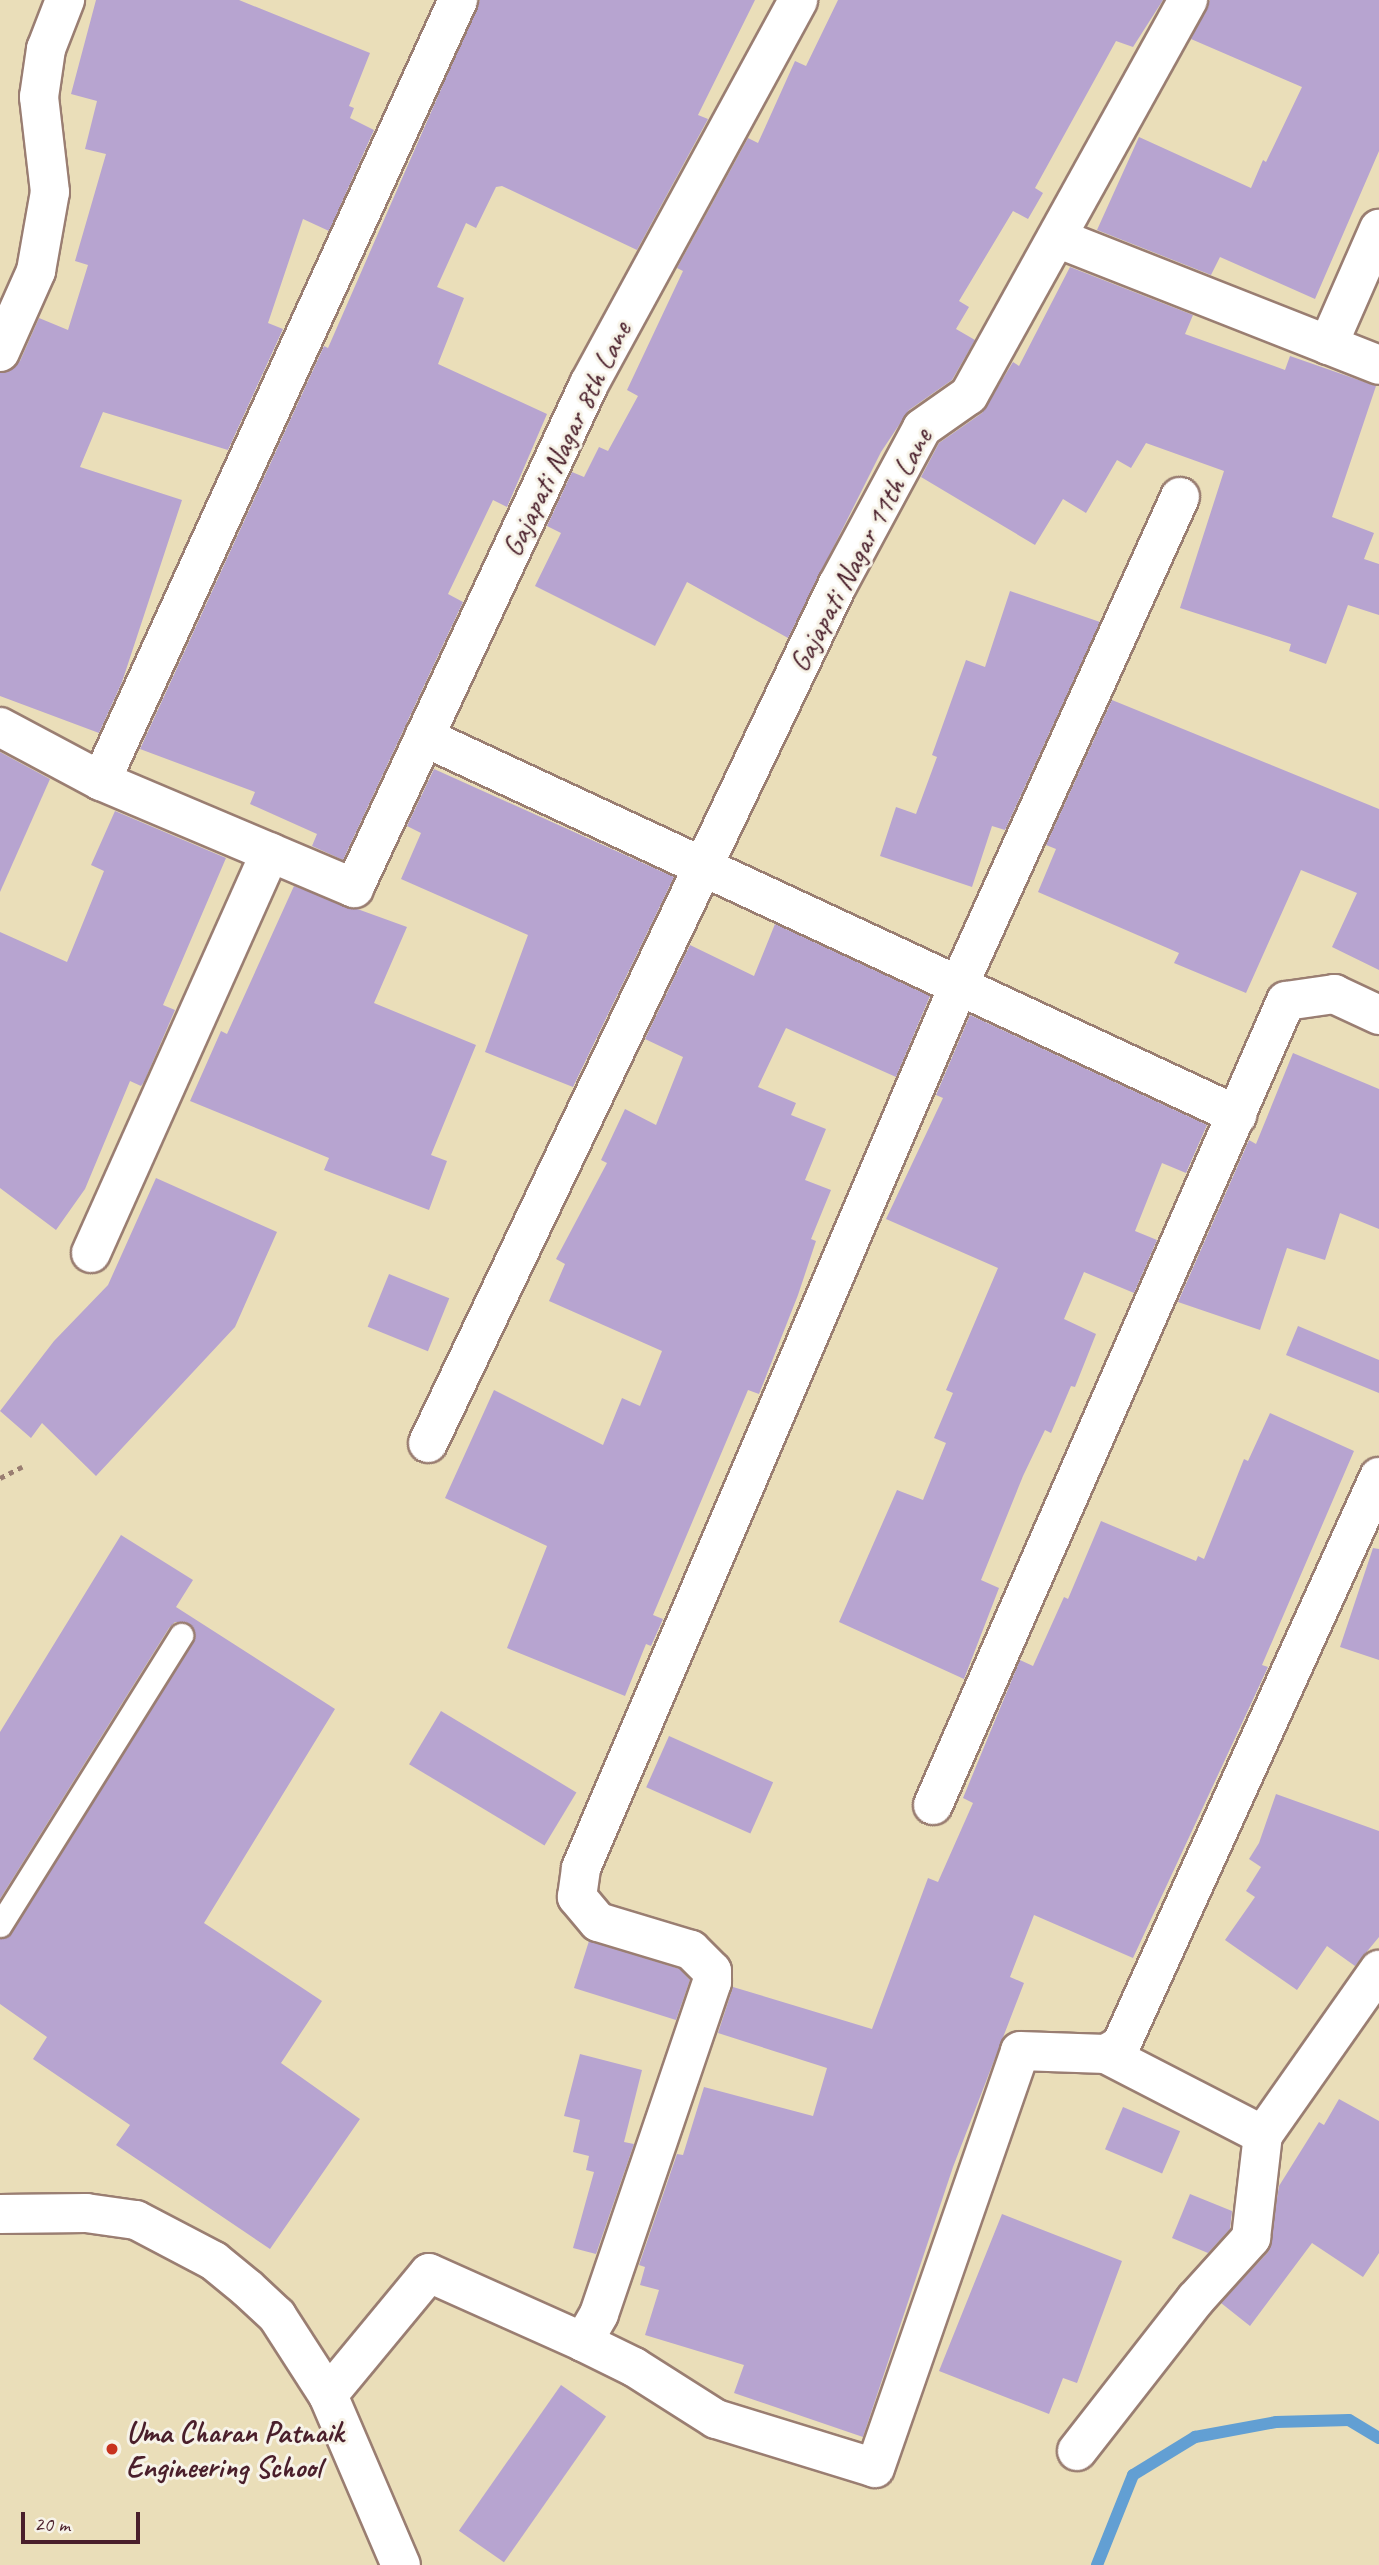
<!DOCTYPE html>
<html>
<head>
<meta charset="utf-8">
<style>
  body { margin:0 }
  #map { position:relative; width:1379px; height:2565px; overflow:hidden; background:#eadeb9; font-family:Caveat,sans-serif }
  div>[style] { position:absolute }
  .stream>* { height:12px; margin:-6px; padding:0 6px; transform-origin:6px; border-radius:6px; background:#629fd3 }
  .building>* { inset:0; background:#b7a4d0; transform-origin:0 0 }
  .path>* { height:4.5px; margin-top:-2.25px; transform-origin:0; background:repeating-linear-gradient(90deg,#9a7e72 0 5px,transparent 0 10px) }
  .roads { filter:drop-shadow(2px 0 #9a7e72) drop-shadow(-2px 0 #9a7e72) drop-shadow(0 2px #9a7e72) drop-shadow(0 -2px #9a7e72) }
  .service>* { height:23px; margin:-11.5px; padding:0 11.5px; transform-origin:11.5px; border-radius:11.5px; background:#fff }
  .minor>* { height:38px; margin:-19px; padding:0 19px; transform-origin:19px; border-radius:19px; background:#fff }
  .dots>* { width:19px; height:19px; translate:-50% -50%; box-sizing:border-box; border:4px solid #f7f3e8; border-radius:50% }
  span { translate:-50% -50%; white-space:nowrap; text-align:center; line-height:1.15; -webkit-text-stroke:6px #f7f3e8; paint-order:stroke }
  .street-label { font-size:30px; color:#4a1f2b }
  .poi-label { font-size:30px; color:#4a1f2b; font-weight:700 }
  .left { translate:0 -50%; text-align:left }
  .scale { position:absolute; left:21px; top:2512px; width:119px; height:32px; box-sizing:border-box; border:4px solid #4a1f2b; border-top:0; padding-left:9px; font-size:21px; line-height:24px; white-space:nowrap; color:#4a1f2b; -webkit-text-stroke:5px #f7f3e8; paint-order:stroke }
</style>
</head>
<body>
<div id="map">
  <div class="stream">
    <i style="left:1097px;top:2565px;width:97px;rotate:-68.2deg"></i>
    <i style="left:1133px;top:2475px;width:73px;rotate:-31.5deg"></i>
    <i style="left:1195px;top:2437px;width:82px;rotate:-10.5deg"></i>
    <i style="left:1276px;top:2422px;width:73px;rotate:-1.6deg"></i>
    <i style="left:1349px;top:2420px;width:35px;rotate:31deg"></i>
  </div>
  <div class="building">
    <i style="clip-path:polygon(96px 0,239px 0,370px 53px,349px 106px,354px 108px,350px 118px,374px 130px,329px 231px,303px 219px,268px 323px,283px 329px,228px 450px,103px 412px,80px 467px,182px 500px,122px 682px,99px 733px,0 696px,0 373px,20px 361px,39px 318px,68px 330px,88px 265px,75px 261px,106px 154px,85px 149px,97px 101px,71px 94px)"></i>
    <i style="clip-path:polygon(480px 0,755px 0,698px 115px,708px 119px,637px 250px,502px 186px,496px 187px,476px 228px,466px 223px,437px 287px,464px 298px,438px 364px,547px 414px,507px 507px,493px 500px,448px 594px,463px 602px,343px 860px,312px 846px,317px 834px,250px 804px,255px 792px,140px 749px,324px 346px,328px 348px)"></i>
    <i style="clip-path:polygon(838px 0,1163px 0,1133px 47px,1116px 41px,1035px 188px,1043px 193px,1028px 219px,1013px 211px,959px 301px,969px 307px,956px 329px,975px 340px,952px 380px,909px 410px,881px 452px,788px 638px,687px 582px,655px 646px,535px 586px,561px 533px,547px 526px,572px 472px,584px 477px,599px 447px,608px 451px,638px 396px,627px 390px,683px 271px,677px 268px,748px 138px,758px 143px,795px 61px,806px 66px)"></i>
    <i style="clip-path:polygon(1210px 0,1379px 0,1379px 151px,1315px 299px,1220px 257px,1211px 275px,1097px 230px,1139px 137px,1251px 188px,1263px 160px,1266px 162px,1302px 87px,1191px 39px)"></i>
    <i style="clip-path:polygon(1070px 267px,1193px 315px,1185px 334px,1285px 370px,1290px 356px,1376px 386px,1332px 517px,1374px 533px,1364px 559px,1379px 564px,1379px 615px,1348px 605px,1326px 664px,1289px 651px,1291px 644px,1180px 608px,1224px 471px,1146px 443px,1131px 468px,1117px 460px,1086px 513px,1063px 499px,1035px 545px,921px 477px,939px 443px,982px 413px,1013px 362px,1019px 366px)"></i>
    <i style="clip-path:polygon(1010px 591px,1100px 622px,1005px 830px,992px 826px,972px 887px,880px 856px,896px 807px,916px 814px,937px 757px,932px 755px,966px 660px,985px 667px)"></i>
    <i style="clip-path:polygon(1112px 700px,1379px 809px,1379px 970px,1332px 947px,1357px 893px,1301px 870px,1246px 993px,1174px 963px,1179px 953px,1038px 892px,1056px 849px,1046px 845px)"></i>
    <i style="clip-path:polygon(0 752px,50px 779px,0 892px)"></i>
    <i style="clip-path:polygon(434px 769px,674px 877px,573px 1087px,485px 1052px,528px 935px,401px 879px,421px 833px,407px 826px)"></i>
    <i style="clip-path:polygon(115px 811px,226px 858px,163px 1005px,175px 1010px,144px 1082px,141px 1086px,130px 1081px,85px 1189px,56px 1230px,0 1188px,0 932px,67px 962px,104px 871px,91px 865px)"></i>
    <i style="clip-path:polygon(294px 886px,407px 927px,374px 1003px,476px 1045px,431px 1155px,447px 1161px,429px 1210px,324px 1170px,329px 1158px,190px 1101px,221px 1031px,227px 1034px)"></i>
    <i style="clip-path:polygon(775px 924px,930px 996px,896px 1077px,786px 1028px,758px 1087px,796px 1103px,791px 1115px,826px 1129px,805px 1180px,831px 1190px,811px 1239px,816px 1241px,798px 1295px,759px 1394px,748px 1390px,653px 1615px,663px 1619px,651px 1646px,646px 1644px,625px 1696px,507px 1648px,547px 1546px,445px 1498px,494px 1390px,603px 1445px,622px 1398px,640px 1406px,662px 1351px,549px 1301px,565px 1264px,556px 1259px,607px 1163px,601px 1160px,625px 1109px,656px 1125px,683px 1057px,645px 1039px,690px 945px,754px 976px)"></i>
    <i style="clip-path:polygon(970px 1015px,1207px 1125px,1186px 1173px,1162px 1163px,1135px 1231px,1157px 1240px,1134px 1293px,1084px 1272px,1064px 1319px,1096px 1334px,1075px 1387px,1071px 1386px,1051px 1433px,1045px 1430px,1023px 1476px,981px 1580px,999px 1588px,964px 1679px,839px 1622px,897px 1490px,923px 1500px,946px 1443px,934px 1438px,953px 1393px,946px 1390px,998px 1268px,886px 1219px,943px 1098px,936px 1095px)"></i>
    <i style="clip-path:polygon(1293px 1053px,1379px 1089px,1379px 1229px,1340px 1213px,1325px 1260px,1287px 1248px,1260px 1330px,1178px 1302px,1249px 1140px,1256px 1144px)"></i>
    <i style="clip-path:polygon(156px 1178px,277px 1232px,235px 1327px,96px 1476px,42px 1423px,31px 1438px,0 1411px,54px 1341px,108px 1285px)"></i>
    <i style="left:389px;top:1274px;width:65px;height:57px;rotate:22deg"></i>
    <i style="clip-path:polygon(1298px 1326px,1379px 1360px,1379px 1393px,1286px 1355px)"></i>
    <i style="clip-path:polygon(1270px 1413px,1354px 1451px,1262px 1665px,1268px 1667px,1133px 1958px,1034px 1915px,1010px 1977px,1024px 1983px,953px 2167px,863px 2437px,734px 2393px,744px 2365px,645px 2335px,659px 2290px,640px 2285px,645px 2267px,639px 2265px,677px 2154px,683px 2155px,704px 2087px,813px 2116px,827px 2068px,718px 2033px,733px 1987px,872px 2029px,928px 1878px,938px 1882px,973px 1803px,963px 1798px,1020px 1660px,1033px 1666px,1064px 1597px,1068px 1599px,1101px 1521px,1196px 1561px,1198px 1556px,1204px 1559px,1244px 1459px,1248px 1461px)"></i>
    <i style="clip-path:polygon(121px 1535px,193px 1580px,176px 1607px,335px 1709px,204px 1923px,322px 2001px,281px 2063px,360px 2119px,270px 2249px,116px 2145px,130px 2125px,33px 2059px,47px 2037px,0 2004px,0 1939px,12px 1932px,195px 1636px,188px 1623px,175px 1622px,169px 1628px,0 1899px,0 1732px)"></i>
    <i style="clip-path:polygon(1373px 1548px,1379px 1549px,1379px 1660px,1340px 1647px)"></i>
    <i style="left:441px;top:1711px;width:158px;height:62px;rotate:31deg"></i>
    <i style="left:669px;top:1736px;width:114px;height:56px;rotate:24deg"></i>
    <i style="clip-path:polygon(1276px 1794px,1379px 1831px,1379px 1937px,1355px 1966px,1327px 1946px,1297px 1990px,1225px 1940px,1255px 1897px,1246px 1891px,1261px 1867px,1249px 1859px,1259px 1843px)"></i>
    <i style="clip-path:polygon(589px 1941px,680px 1969px,690px 1980px,676px 2020px,574px 1988px)"></i>
    <i style="clip-path:polygon(580px 2054px,642px 2070px,624px 2142px,634px 2144px,596px 2254px,573px 2248px,594px 2172px,586px 2170px,589px 2156px,573px 2152px,580px 2120px,564px 2116px)"></i>
    <i style="clip-path:polygon(1339px 2099px,1379px 2121px,1379px 2253px,1363px 2277px,1312px 2243px,1250px 2326px,1221px 2303px,1268px 2252px,1279px 2186px,1319px 2122px,1324px 2125px)"></i>
    <i style="left:1123px;top:2107px;width:62px;height:46px;rotate:23deg"></i>
    <i style="clip-path:polygon(1190px 2194px,1232px 2211px,1230px 2229px,1208px 2253px,1172px 2238px)"></i>
    <i style="clip-path:polygon(1002px 2214px,1122px 2261px,1077px 2383px,1063px 2378px,1049px 2414px,939px 2371px)"></i>
    <i style="left:561px;top:2385px;width:55px;height:178px;rotate:35deg"></i>
  </div>
  <div class="path">
    <i style="left:0;top:1478px;width:25px;rotate:-27deg"></i>
  </div>
  <div class="roads">
    <div class="service">
      <i style="left:0;top:1925px;width:342px;rotate:-58deg"></i>
    </div>
    <div class="minor">
      <i style="left:1057px;top:238px;width:346px;rotate:21.5deg"></i>
      <i style="left:1328px;top:345px;width:127px;rotate:-66.3deg"></i>
      <i style="left:0;top:352px;width:89px;rotate:-66deg"></i>
      <i style="left:36px;top:271px;width:80px;rotate:-80deg"></i>
      <i style="left:50px;top:192px;width:96px;rotate:-96.6deg"></i>
      <i style="left:39px;top:97px;width:49px;rotate:-81.7deg"></i>
      <i style="left:46px;top:49px;width:53px;rotate:-68.8deg"></i>
      <i style="left:0;top:727px;width:115px;rotate:28.1deg"></i>
      <i style="left:101px;top:781px;width:275px;rotate:22.9deg"></i>
      <i style="left:354px;top:888px;width:556px;rotate:-65deg"></i>
      <i style="left:589px;top:384px;width:437px;rotate:-61.4deg"></i>
      <i style="left:424px;top:737px;width:897px;rotate:24.94deg"></i>
      <i style="left:101px;top:781px;width:859px;rotate:-65.43deg"></i>
      <i style="left:91px;top:1253px;width:439px;rotate:-65.9deg"></i>
      <i style="left:428px;top:1443px;width:950px;rotate:-64.49deg"></i>
      <i style="left:837px;top:586px;width:179px;rotate:-61.7deg"></i>
      <i style="left:922px;top:428px;width:57px;rotate:-35.1deg"></i>
      <i style="left:969px;top:395px;width:452px;rotate:-61deg"></i>
      <i style="left:933px;top:1805px;width:878px;rotate:-66.3deg"></i>
      <i style="left:1286px;top:1001px;width:49px;rotate:-8.3deg"></i>
      <i style="left:1334px;top:994px;width:50px;rotate:25deg"></i>
      <i style="left:1106px;top:2054px;width:177px;rotate:27.3deg"></i>
      <i style="left:0;top:2214px;width:86px;rotate:-0.7deg"></i>
      <i style="left:86px;top:2213px;width:50px;rotate:8deg"></i>
      <i style="left:136px;top:2220px;width:88px;rotate:27.7deg"></i>
      <i style="left:214px;top:2261px;width:43px;rotate:39.3deg"></i>
      <i style="left:247px;top:2288px;width:41px;rotate:43deg"></i>
      <i style="left:277px;top:2316px;width:94px;rotate:57.2deg"></i>
      <i style="left:328px;top:2395px;width:185px;rotate:66.8deg"></i>
      <i style="left:583px;top:2342px;width:57px;rotate:26.1deg"></i>
      <i style="left:634px;top:2367px;width:97px;rotate:32.4deg"></i>
      <i style="left:716px;top:2419px;width:166px;rotate:17.1deg"></i>
      <i style="left:875px;top:2468px;width:441px;rotate:-70.8deg"></i>
      <i style="left:1020px;top:2051px;width:86px;rotate:2deg"></i>
      <i style="left:1106px;top:2054px;width:17px;rotate:-31deg"></i>
      <i style="left:1121px;top:2045px;width:624px;rotate:-65.57deg"></i>
      <i style="left:328px;top:2395px;width:158px;rotate:-50.4deg"></i>
      <i style="left:429px;top:2273px;width:169px;rotate:24.1deg"></i>
      <i style="left:583px;top:2342px;width:32px;rotate:-60deg"></i>
      <i style="left:599px;top:2314px;width:351px;rotate:-71.2deg"></i>
      <i style="left:712px;top:1982px;width:11px;rotate:-90deg"></i>
      <i style="left:712px;top:1971px;width:30px;rotate:-135deg"></i>
      <i style="left:691px;top:1950px;width:97px;rotate:-163.2deg"></i>
      <i style="left:598px;top:1922px;width:33px;rotate:-130deg"></i>
      <i style="left:577px;top:1897px;width:29px;rotate:-82deg"></i>
      <i style="left:581px;top:1868px;width:958px;rotate:-66.83deg"></i>
      <i style="left:958px;top:987px;width:538px;rotate:-65.63deg"></i>
      <i style="left:1077px;top:2451px;width:192px;rotate:-52deg"></i>
      <i style="left:1195px;top:2300px;width:84px;rotate:-47.9deg"></i>
      <i style="left:1251px;top:2238px;width:104px;rotate:-83.4deg"></i>
      <i style="left:1263px;top:2135px;width:202px;rotate:-54.9deg"></i>
    </div>
  </div>
  <div class="dots">
    <i style="left:112px;top:2449px;background:#c8321e"></i>
  </div>
  <div class="street-label">
    <span style="left:566px;top:439px;rotate:-64deg">Gajapati Nagar 8th Lane</span>
    <span style="left:860px;top:550px;rotate:-62deg">Gajapati Nagar 11th Lane</span>
  </div>
  <div class="poi-label">
    <span class="left" style="left:126px;top:2449px">Uma Charan Patnaik<br>Engineering School</span>
  </div>
  <div class="scale">20 m</div>
</div>
</body>
</html>
